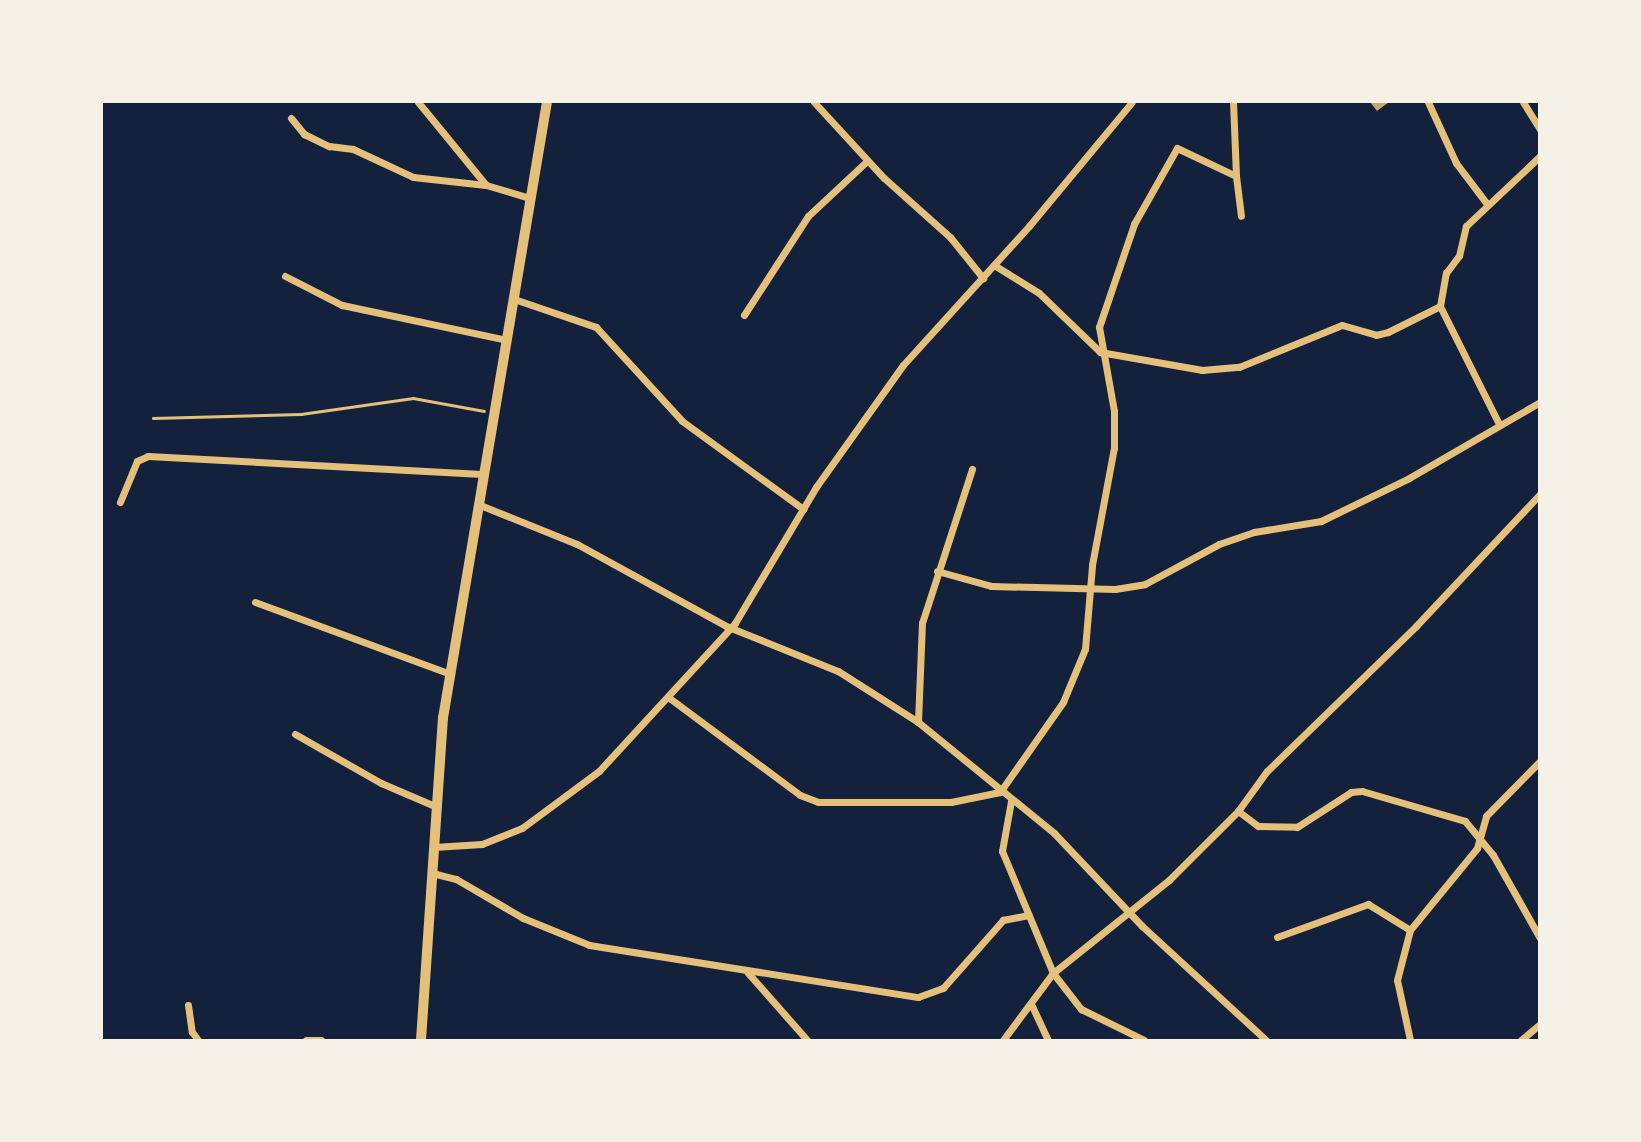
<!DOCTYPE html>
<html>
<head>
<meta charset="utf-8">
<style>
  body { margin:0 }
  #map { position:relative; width:1641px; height:1142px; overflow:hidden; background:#14213d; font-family:Rubik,sans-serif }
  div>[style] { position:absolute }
  .building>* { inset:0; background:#c6a872 }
  .path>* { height:2.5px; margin:-1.25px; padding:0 1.25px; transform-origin:1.25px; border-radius:1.25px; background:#e5c07b }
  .minor>* { height:7px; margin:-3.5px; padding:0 3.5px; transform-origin:3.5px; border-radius:3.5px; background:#e5c07b }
  .secondary>* { height:10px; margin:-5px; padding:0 5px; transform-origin:5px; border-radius:5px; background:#e5c07b }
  span { translate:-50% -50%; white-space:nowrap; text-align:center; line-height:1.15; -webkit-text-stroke:5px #f6f1e7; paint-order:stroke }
  .frame { position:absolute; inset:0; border:103px solid #f6f1e7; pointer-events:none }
</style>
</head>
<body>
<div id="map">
  <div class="building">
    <i style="clip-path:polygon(1370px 102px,1389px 102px,1377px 111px)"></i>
  </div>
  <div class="path">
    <i style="left:153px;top:418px;width:148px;rotate:-1.5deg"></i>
    <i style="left:301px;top:414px;width:113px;rotate:-8.1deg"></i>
    <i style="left:413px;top:398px;width:72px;rotate:10.4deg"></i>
  </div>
  <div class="minor">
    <i style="left:418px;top:102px;width:107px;rotate:50.7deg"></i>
    <i style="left:486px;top:185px;width:46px;rotate:16.5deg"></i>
    <i style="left:814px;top:102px;width:103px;rotate:47.4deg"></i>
    <i style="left:884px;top:178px;width:89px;rotate:41.8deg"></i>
    <i style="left:950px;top:237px;width:53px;rotate:51.2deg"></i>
    <i style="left:1428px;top:102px;width:67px;rotate:65.3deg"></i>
    <i style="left:1456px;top:163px;width:51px;rotate:52.9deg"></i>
    <i style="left:1523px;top:102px;width:32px;rotate:58deg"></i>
    <i style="left:291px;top:118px;width:21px;rotate:51deg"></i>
    <i style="left:304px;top:134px;width:28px;rotate:26deg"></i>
    <i style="left:329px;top:146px;width:24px;rotate:7deg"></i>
    <i style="left:353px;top:149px;width:66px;rotate:25deg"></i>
    <i style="left:413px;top:177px;width:73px;rotate:6.3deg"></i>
    <i style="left:1236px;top:176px;width:40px;rotate:82.9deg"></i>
    <i style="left:994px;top:265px;width:53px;rotate:31.9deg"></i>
    <i style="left:1039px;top:293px;width:85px;rotate:44deg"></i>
    <i style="left:1100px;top:352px;width:104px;rotate:10deg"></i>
    <i style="left:1202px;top:370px;width:37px;rotate:-5deg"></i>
    <i style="left:1239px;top:367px;width:111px;rotate:-22.2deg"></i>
    <i style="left:1342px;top:325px;width:35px;rotate:16deg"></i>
    <i style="left:1376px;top:335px;width:12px;rotate:-14deg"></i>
    <i style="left:1388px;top:332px;width:58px;rotate:-26.6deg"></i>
    <i style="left:285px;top:276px;width:64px;rotate:27deg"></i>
    <i style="left:342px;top:305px;width:168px;rotate:12deg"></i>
    <i style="left:514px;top:299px;width:87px;rotate:18.9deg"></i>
    <i style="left:596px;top:327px;width:127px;rotate:47.5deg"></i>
    <i style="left:682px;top:421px;width:150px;rotate:36deg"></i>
    <i style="left:744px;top:315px;width:118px;rotate:-57.1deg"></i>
    <i style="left:808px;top:216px;width:81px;rotate:-43deg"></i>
    <i style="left:1499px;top:424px;width:132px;rotate:-116.6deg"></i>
    <i style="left:1440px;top:306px;width:34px;rotate:-80deg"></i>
    <i style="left:1446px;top:273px;width:21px;rotate:-53deg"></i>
    <i style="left:1459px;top:256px;width:31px;rotate:-77deg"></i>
    <i style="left:1466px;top:226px;width:102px;rotate:-43.4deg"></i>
    <i style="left:120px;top:502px;width:44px;rotate:-67.5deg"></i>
    <i style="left:137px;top:461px;width:12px;rotate:-24deg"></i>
    <i style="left:148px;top:456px;width:334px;rotate:3.1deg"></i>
    <i style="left:480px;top:505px;width:105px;rotate:21.9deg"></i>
    <i style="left:577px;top:544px;width:170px;rotate:28.8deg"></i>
    <i style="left:726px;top:626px;width:121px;rotate:21.9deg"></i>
    <i style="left:838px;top:671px;width:95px;rotate:32.5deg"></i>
    <i style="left:918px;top:722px;width:176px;rotate:39.2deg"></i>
    <i style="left:1054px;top:833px;width:128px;rotate:46.6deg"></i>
    <i style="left:1142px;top:926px;width:168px;rotate:42.6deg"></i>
    <i style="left:937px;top:571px;width:56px;rotate:15.5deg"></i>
    <i style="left:991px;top:586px;width:124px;rotate:1.4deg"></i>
    <i style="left:1115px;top:589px;width:30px;rotate:-9deg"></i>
    <i style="left:1145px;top:584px;width:84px;rotate:-28.4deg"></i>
    <i style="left:1219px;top:544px;width:37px;rotate:-19deg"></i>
    <i style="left:1254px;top:532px;width:68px;rotate:-9.3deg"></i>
    <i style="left:1321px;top:521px;width:98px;rotate:-26deg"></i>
    <i style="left:1409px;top:478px;width:151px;rotate:-30.1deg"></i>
    <i style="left:255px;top:602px;width:209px;rotate:20.2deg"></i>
    <i style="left:668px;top:697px;width:164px;rotate:36.6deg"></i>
    <i style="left:800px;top:795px;width:19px;rotate:21deg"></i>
    <i style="left:818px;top:802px;width:133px"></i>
    <i style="left:951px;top:802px;width:50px;rotate:-11.5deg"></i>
    <i style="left:1000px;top:792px;width:110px;rotate:-55deg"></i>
    <i style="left:1063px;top:702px;width:57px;rotate:-67.5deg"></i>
    <i style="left:1085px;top:649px;width:84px;rotate:-85.2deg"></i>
    <i style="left:1092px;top:565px;width:119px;rotate:-79.4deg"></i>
    <i style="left:1114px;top:448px;width:37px;rotate:-90deg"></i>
    <i style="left:1114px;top:411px;width:85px;rotate:-100.1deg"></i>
    <i style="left:1099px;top:327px;width:109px;rotate:-71.2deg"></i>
    <i style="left:1134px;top:224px;width:87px;rotate:-60.5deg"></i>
    <i style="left:1177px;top:148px;width:65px;rotate:25.4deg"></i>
    <i style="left:1236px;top:176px;width:74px;rotate:-92.3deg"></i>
    <i style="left:918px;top:722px;width:99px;rotate:-87.7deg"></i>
    <i style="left:922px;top:623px;width:162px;rotate:-72deg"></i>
    <i style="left:295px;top:734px;width:99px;rotate:29.7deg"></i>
    <i style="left:381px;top:783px;width:61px;rotate:23.2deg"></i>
    <i style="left:1011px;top:801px;width:51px;rotate:100.2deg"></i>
    <i style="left:1002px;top:851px;width:132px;rotate:67.3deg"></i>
    <i style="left:1053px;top:973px;width:46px;rotate:52.1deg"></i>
    <i style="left:1081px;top:1009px;width:70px;rotate:26.2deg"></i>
    <i style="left:1238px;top:811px;width:25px;rotate:37deg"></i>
    <i style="left:1258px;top:826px;width:39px;rotate:1deg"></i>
    <i style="left:1297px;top:827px;width:64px;rotate:-32.9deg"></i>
    <i style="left:1351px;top:792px;width:11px;rotate:-5deg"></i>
    <i style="left:1362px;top:791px;width:107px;rotate:16.2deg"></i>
    <i style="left:1465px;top:821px;width:44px;rotate:50.5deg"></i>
    <i style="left:1493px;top:855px;width:95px;rotate:60.5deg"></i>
    <i style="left:434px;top:847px;width:48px;rotate:-3.6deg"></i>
    <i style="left:482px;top:844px;width:43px;rotate:-21.8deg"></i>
    <i style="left:522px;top:828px;width:96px;rotate:-36.5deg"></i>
    <i style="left:599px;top:771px;width:201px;rotate:-47.4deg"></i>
    <i style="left:735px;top:623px;width:158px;rotate:-59.2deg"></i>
    <i style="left:816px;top:487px;width:150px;rotate:-54.5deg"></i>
    <i style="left:903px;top:365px;width:188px;rotate:-47.8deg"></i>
    <i style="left:1029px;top:226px;width:161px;rotate:-50.3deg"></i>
    <i style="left:432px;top:873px;width:25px;rotate:14deg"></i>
    <i style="left:456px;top:879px;width:78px;rotate:30.2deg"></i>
    <i style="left:523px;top:918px;width:71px;rotate:22.2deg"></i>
    <i style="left:589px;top:945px;width:333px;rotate:9deg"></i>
    <i style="left:918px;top:997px;width:27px;rotate:-20deg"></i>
    <i style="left:943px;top:988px;width:91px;rotate:-48.6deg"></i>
    <i style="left:1003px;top:920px;width:26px;rotate:-11deg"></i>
    <i style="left:1277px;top:937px;width:97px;rotate:-19.9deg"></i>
    <i style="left:1368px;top:904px;width:49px;rotate:31.8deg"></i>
    <i style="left:748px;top:973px;width:89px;rotate:48.6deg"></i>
    <i style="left:188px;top:1005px;width:27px;rotate:82deg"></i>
    <i style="left:192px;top:1032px;width:10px;rotate:53deg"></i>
    <i style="left:1032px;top:1006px;width:38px;rotate:65deg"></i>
    <i style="left:306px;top:1040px;width:15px"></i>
    <i style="left:1003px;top:1040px;width:84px;rotate:-53.3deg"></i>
    <i style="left:1053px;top:973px;width:149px;rotate:-38.7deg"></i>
    <i style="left:1169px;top:880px;width:98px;rotate:-45deg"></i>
    <i style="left:1238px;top:811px;width:49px;rotate:-54.1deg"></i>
    <i style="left:1267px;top:771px;width:208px;rotate:-44.2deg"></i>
    <i style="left:1416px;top:626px;width:181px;rotate:-46.8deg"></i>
    <i style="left:1410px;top:1040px;width:61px;rotate:-102.2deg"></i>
    <i style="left:1397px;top:980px;width:52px;rotate:-75.4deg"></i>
    <i style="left:1410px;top:930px;width:106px;rotate:-50.7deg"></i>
    <i style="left:1477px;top:848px;width:33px;rotate:-74deg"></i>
    <i style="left:1486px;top:816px;width:77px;rotate:-45.5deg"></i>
    <i style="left:1521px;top:1040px;width:25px;rotate:-40deg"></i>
  </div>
  <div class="secondary">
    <i style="left:421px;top:1040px;width:323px;rotate:-86.1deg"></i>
    <i style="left:443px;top:718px;width:625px;rotate:-80.42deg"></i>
  </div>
  <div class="frame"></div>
</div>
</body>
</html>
